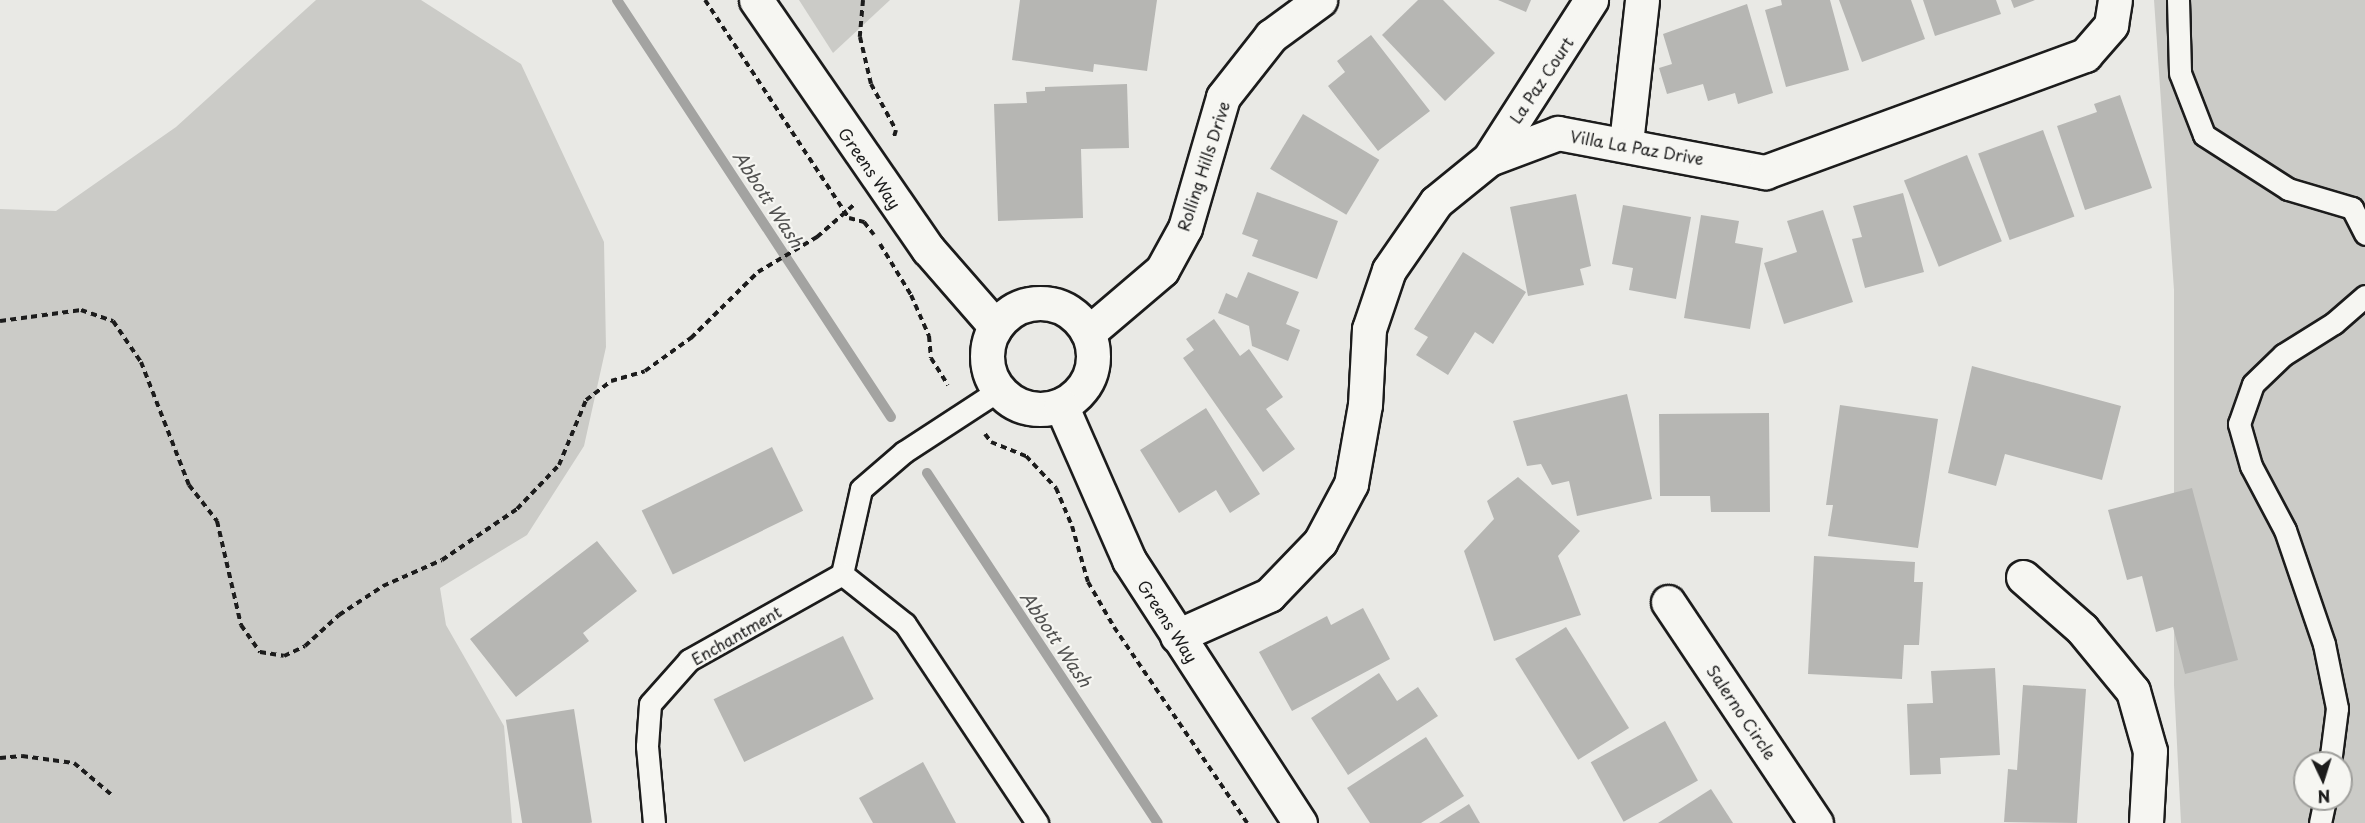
<!DOCTYPE html>
<html>
<head>
<meta charset="utf-8">
<style>
  body { margin:0 }
  #map { position:relative; width:2365px; height:823px; overflow:hidden; background:#e9e9e5; font-family:"Playpen Sans",sans-serif }
  div>[style] { position:absolute }
  .green>* { inset:0; background:#cbcbc7 }
  .stream>* { height:10px; margin:-5px; padding:0 5px; transform-origin:5px; border-radius:5px; background:#a3a3a1 }
  .building>* { inset:0; background:#b6b6b3; transform-origin:0 0 }
  .path>* { height:4px; margin-top:-2px; transform-origin:0; background:repeating-linear-gradient(90deg,#1c1c1c 0 6px,transparent 0 10.5px) }
  .roads { filter:drop-shadow(2px 0 #1c1c1c) drop-shadow(-2px 0 #1c1c1c) drop-shadow(0 2px #1c1c1c) drop-shadow(0 -2px #1c1c1c) }
  .lane>* { height:21px; margin:-10.5px; padding:0 10.5px; transform-origin:10.5px; border-radius:10.5px; background:#f6f6f2 }
  .street>* { height:33px; margin:-16.5px; padding:0 16.5px; transform-origin:16.5px; border-radius:16.5px; background:#f6f6f2 }
  .street>.ring { margin:-16.5px; padding:0; box-sizing:content-box; background:none; border:33px solid #f6f6f2; border-radius:50% }
  span { translate:-50% -50%; white-space:nowrap; text-align:center; line-height:1.15; -webkit-text-stroke:4.5px #f6f6f2; paint-order:stroke }
  .street-label { font-size:16px; color:#1c1c1c }
  .water-label { font-size:18px; color:#525251; font-style:italic }
  .north { position:absolute; left:2293px; top:751px; width:60px; height:60px; box-sizing:border-box; background:#f6f6f2; border:2px solid #9f9f9c; border-radius:50%; rotate:176deg; font-size:16px; font-weight:700; line-height:24px; text-align:center; color:#1c1c1c }
  .north::after { content:''; display:block; margin:auto; width:21px; height:27px; background:#1c1c1c; clip-path:polygon(50% 0,100% 100%,50% 72%,0 100%) }
</style>
</head>
<body>
<div id="map">
  <div class="green">
    <i style="clip-path:polygon(316px 0,421px 0,521px 64px,604px 242px,606px 347px,584px 446px,527px 535px,440px 588px,446px 625px,504px 726px,512px 823px,0 823px,0 209px,56px 211px,176px 127px)"></i>
    <i style="clip-path:polygon(799px 0,890px 0,833px 53px)"></i>
    <i style="clip-path:polygon(evenodd,2154px 0,2365px 0,2365px 823px,2181px 823px,2174px 685px,2174px 290px,2154px 0,2305px 763px,2341px 763px,2341px 799px,2305px 799px,2305px 763px)"></i>
  </div>
  <div class="stream">
    <i style="left:617px;top:0;width:499px;rotate:56.7deg"></i>
    <i style="left:927px;top:473px;width:419px;rotate:56.6deg"></i>
  </div>
  <div class="building">
    <i style="clip-path:polygon(1020px 0,1157px 0,1147px 71px,1094px 64px,1093px 72px,1012px 60px)"></i>
    <i style="clip-path:polygon(1418px 0,1443px 0,1495px 53px,1445px 101px,1382px 35px)"></i>
    <i style="clip-path:polygon(1498px 0,1531px 0,1526px 12px)"></i>
    <i style="clip-path:polygon(1781px 0,1830px 0,1849px 70px,1786px 87px,1765px 10px,1782px 5px)"></i>
    <i style="clip-path:polygon(1839px 0,1911px 0,1925px 39px,1862px 62px)"></i>
    <i style="clip-path:polygon(1923px 0,1996px 0,2001px 14px,1935px 36px)"></i>
    <i style="clip-path:polygon(2011px 0,2035px 0,2014px 8px)"></i>
    <i style="clip-path:polygon(1747px 4px,1773px 93px,1738px 104px,1735px 93px,1708px 101px,1703px 84px,1667px 94px,1659px 68px,1672px 64px,1663px 34px)"></i>
    <i style="clip-path:polygon(1371px 35px,1430px 111px,1378px 151px,1328px 86px,1345px 72px,1337px 61px)"></i>
    <i style="clip-path:polygon(1127px 84px,1129px 148px,1081px 149px,1083px 218px,998px 221px,994px 104px,1027px 103px,1026px 92px,1045px 91px,1045px 87px)"></i>
    <i style="clip-path:polygon(2120px 95px,2152px 188px,2085px 210px,2057px 126px,2097px 112px,2094px 104px)"></i>
    <i style="left:1303px;top:114px;width:89px;height:64px;rotate:31deg"></i>
    <i style="left:2043px;top:130px;width:92px;height:69px;rotate:70deg"></i>
    <i style="left:1967px;top:155px;width:93px;height:68px;rotate:68deg"></i>
    <i style="clip-path:polygon(1257px 192px,1338px 221px,1317px 279px,1252px 256px,1258px 240px,1242px 234px)"></i>
    <i style="clip-path:polygon(1903px 193px,1924px 272px,1865px 288px,1852px 239px,1862px 237px,1853px 206px)"></i>
    <i style="clip-path:polygon(1576px 194px,1591px 266px,1580px 269px,1584px 285px,1528px 296px,1510px 207px)"></i>
    <i style="clip-path:polygon(1623px 205px,1691px 217px,1676px 299px,1629px 290px,1633px 268px,1612px 264px)"></i>
    <i style="clip-path:polygon(1823px 210px,1853px 302px,1784px 324px,1764px 263px,1797px 252px,1787px 221px)"></i>
    <i style="clip-path:polygon(1701px 215px,1739px 221px,1735px 243px,1763px 248px,1750px 329px,1684px 318px)"></i>
    <i style="clip-path:polygon(1463px 252px,1526px 292px,1493px 344px,1475px 332px,1448px 375px,1416px 355px,1428px 337px,1414px 329px)"></i>
    <i style="clip-path:polygon(1248px 272px,1299px 292px,1286px 324px,1300px 330px,1288px 361px,1252px 346px,1249px 326px,1218px 313px,1226px 293px,1237px 298px)"></i>
    <i style="clip-path:polygon(1214px 319px,1240px 356px,1249px 349px,1283px 397px,1266px 409px,1295px 449px,1263px 472px,1183px 358px,1194px 350px,1186px 339px)"></i>
    <i style="clip-path:polygon(1972px 366px,2121px 406px,2102px 480px,2005px 454px,1996px 486px,1948px 473px)"></i>
    <i style="clip-path:polygon(1627px 394px,1652px 499px,1577px 516px,1569px 481px,1552px 485px,1541px 464px,1527px 466px,1513px 421px)"></i>
    <i style="clip-path:polygon(1840px 405px,1938px 419px,1918px 548px,1828px 536px,1833px 505px,1826px 505px)"></i>
    <i style="clip-path:polygon(1206px 408px,1260px 494px,1230px 513px,1216px 490px,1179px 513px,1140px 450px)"></i>
    <i style="clip-path:polygon(1769px 413px,1770px 512px,1711px 512px,1710px 496px,1660px 496px,1659px 414px)"></i>
    <i style="left:772px;top:447px;width:71px;height:145px;rotate:64deg"></i>
    <i style="clip-path:polygon(1518px 477px,1580px 531px,1558px 556px,1581px 615px,1494px 641px,1464px 551px,1494px 519px,1487px 501px)"></i>
    <i style="clip-path:polygon(2192px 488px,2238px 660px,2185px 674px,2173px 627px,2156px 632px,2142px 576px,2127px 580px,2108px 510px)"></i>
    <i style="clip-path:polygon(597px 541px,637px 591px,583px 633px,589px 641px,516px 697px,470px 639px)"></i>
    <i style="clip-path:polygon(1814px 556px,1915px 562px,1914px 582px,1923px 582px,1919px 645px,1904px 645px,1902px 679px,1808px 674px)"></i>
    <i style="clip-path:polygon(1363px 608px,1390px 659px,1292px 711px,1259px 652px,1327px 616px,1331px 625px)"></i>
    <i style="left:1566px;top:627px;width:119px;height:60px;rotate:58deg"></i>
    <i style="left:843px;top:636px;width:70px;height:144px;rotate:64deg"></i>
    <i style="clip-path:polygon(1995px 668px,2000px 755px,1940px 758px,1941px 774px,1910px 775px,1907px 704px,1933px 703px,1931px 671px)"></i>
    <i style="clip-path:polygon(1379px 673px,1397px 701px,1418px 687px,1438px 716px,1348px 775px,1311px 718px)"></i>
    <i style="clip-path:polygon(2023px 685px,2086px 689px,2077px 823px,2004px 822px,2008px 769px,2017px 770px)"></i>
    <i style="left:574px;top:709px;width:115px;height:69px;rotate:81deg"></i>
    <i style="left:1665px;top:721px;width:68px;height:85px;rotate:61deg"></i>
    <i style="clip-path:polygon(1426px 737px,1464px 796px,1421px 823px,1370px 823px,1347px 788px)"></i>
    <i style="clip-path:polygon(923px 762px,956px 823px,873px 823px,859px 798px)"></i>
    <i style="clip-path:polygon(1711px 789px,1733px 823px,1658px 823px)"></i>
    <i style="clip-path:polygon(1469px 804px,1480px 823px,1439px 823px)"></i>
  </div>
  <div class="path">
    <i style="left:705px;top:0;width:261px;rotate:56.6deg"></i>
    <i style="left:849px;top:218px;width:16px;rotate:15deg"></i>
    <i style="left:864px;top:222px;width:16px;rotate:52deg"></i>
    <i style="left:863px;top:0;width:37px;rotate:95deg"></i>
    <i style="left:860px;top:37px;width:48px;rotate:76.8deg"></i>
    <i style="left:871px;top:84px;width:52px;rotate:61.5deg"></i>
    <i style="left:896px;top:130px;width:10px;rotate:107deg"></i>
    <i style="left:880px;top:244px;width:60px;rotate:58.7deg"></i>
    <i style="left:911px;top:295px;width:45px;rotate:66.3deg"></i>
    <i style="left:929px;top:336px;width:22px;rotate:85deg"></i>
    <i style="left:931px;top:358px;width:32px;rotate:58deg"></i>
    <i style="left:0;top:321px;width:82px;rotate:-7.7deg"></i>
    <i style="left:81px;top:310px;width:34px;rotate:19deg"></i>
    <i style="left:113px;top:321px;width:50px;rotate:55.7deg"></i>
    <i style="left:141px;top:362px;width:132px;rotate:68.7deg"></i>
    <i style="left:189px;top:485px;width:46px;rotate:52.1deg"></i>
    <i style="left:217px;top:521px;width:107px;rotate:77deg"></i>
    <i style="left:241px;top:625px;width:33px;rotate:55deg"></i>
    <i style="left:260px;top:652px;width:24px;rotate:9deg"></i>
    <i style="left:284px;top:656px;width:23px;rotate:-25deg"></i>
    <i style="left:305px;top:646px;width:46px;rotate:-42.4deg"></i>
    <i style="left:339px;top:615px;width:53px;rotate:-33.4deg"></i>
    <i style="left:383px;top:586px;width:64px;rotate:-23.8deg"></i>
    <i style="left:442px;top:560px;width:91px;rotate:-34.2deg"></i>
    <i style="left:517px;top:509px;width:61px;rotate:-46.3deg"></i>
    <i style="left:559px;top:465px;width:70px;rotate:-67.4deg"></i>
    <i style="left:586px;top:400px;width:31px;rotate:-37deg"></i>
    <i style="left:611px;top:381px;width:35px;rotate:-16deg"></i>
    <i style="left:645px;top:371px;width:57px;rotate:-35.7deg"></i>
    <i style="left:691px;top:338px;width:94px;rotate:-44.6deg"></i>
    <i style="left:758px;top:272px;width:69px;rotate:-30.7deg"></i>
    <i style="left:817px;top:237px;width:52px;rotate:-41.1deg"></i>
    <i style="left:985px;top:434px;width:10px;rotate:53deg"></i>
    <i style="left:991px;top:442px;width:38px;rotate:22deg"></i>
    <i style="left:1026px;top:456px;width:44px;rotate:46.8deg"></i>
    <i style="left:1056px;top:488px;width:41px;rotate:67.2deg"></i>
    <i style="left:1072px;top:526px;width:58px;rotate:74.1deg"></i>
    <i style="left:1088px;top:582px;width:52px;rotate:60deg"></i>
    <i style="left:1114px;top:627px;width:237px;rotate:55.8deg"></i>
    <i style="left:0;top:758px;width:22px;rotate:-5deg"></i>
    <i style="left:22px;top:756px;width:52px;rotate:7.7deg"></i>
    <i style="left:74px;top:763px;width:51px;rotate:40.2deg"></i>
  </div>
  <div class="roads">
    <div class="lane">
      <i style="left:2178px;top:0;width:73px;rotate:88.4deg"></i>
      <i style="left:2180px;top:73px;width:66px;rotate:68.8deg"></i>
      <i style="left:2204px;top:135px;width:100px;rotate:32.7deg"></i>
      <i style="left:2288px;top:189px;width:67px;rotate:16.5deg"></i>
      <i style="left:2352px;top:208px;width:29px;rotate:63deg"></i>
      <i style="left:842px;top:574px;width:80px;rotate:38.4deg"></i>
      <i style="left:905px;top:624px;width:239px;rotate:56.4deg"></i>
      <i style="left:842px;top:574px;width:87px;rotate:-77.4deg"></i>
      <i style="left:861px;top:489px;width:57px;rotate:-40.7deg"></i>
      <i style="left:904px;top:452px;width:113px;rotate:-33.1deg"></i>
      <i style="left:2330px;top:763px;width:55px;rotate:-82.7deg"></i>
      <i style="left:2337px;top:708px;width:65px;rotate:-101.5deg"></i>
      <i style="left:2324px;top:644px;width:120px;rotate:-108.9deg"></i>
      <i style="left:2285px;top:530px;width:72px;rotate:-118deg"></i>
      <i style="left:2251px;top:466px;width:44px;rotate:-105.9deg"></i>
      <i style="left:2239px;top:424px;width:42px;rotate:-70.7deg"></i>
      <i style="left:2253px;top:384px;width:42px;rotate:-44deg"></i>
      <i style="left:2283px;top:355px;width:60px;rotate:-32.1deg"></i>
      <i style="left:2334px;top:323px;width:41px;rotate:-41.1deg"></i>
      <i style="left:654px;top:823px;width:77px;rotate:-95.2deg"></i>
      <i style="left:647px;top:746px;width:42px;rotate:-85.9deg"></i>
      <i style="left:650px;top:704px;width:59px;rotate:-48.4deg"></i>
      <i style="left:689px;top:660px;width:176px;rotate:-29.3deg"></i>
      <i style="left:2320px;top:823px;width:25px;rotate:-78deg"></i>
    </div>
    <div class="street">
      <i style="left:756px;top:0;width:303px;rotate:55.4deg"></i>
      <i style="left:928px;top:249px;width:103px;rotate:48.9deg"></i>
      <i style="left:1626px;top:143px;width:144px;rotate:-83.6deg"></i>
      <i style="left:1489px;top:159px;width:189px;rotate:-57.3deg"></i>
      <i class="ring" style="left:987px;top:303px;width:73px;height:73px"></i>
      <i style="left:1088px;top:333px;width:97px;rotate:-40.4deg"></i>
      <i style="left:1162px;top:270px;width:48px;rotate:-61.3deg"></i>
      <i style="left:1185px;top:228px;width:136px;rotate:-73.8deg"></i>
      <i style="left:1223px;top:97px;width:78px;rotate:-51.8deg"></i>
      <i style="left:1271px;top:36px;width:61px;rotate:-36.3deg"></i>
      <i style="left:1061px;top:405px;width:169px;rotate:66.3deg"></i>
      <i style="left:1129px;top:560px;width:314px;rotate:57deg"></i>
      <i style="left:2023px;top:577px;width:79px;rotate:41.4deg"></i>
      <i style="left:2082px;top:629px;width:80px;rotate:50.6deg"></i>
      <i style="left:2133px;top:691px;width:62px;rotate:74.2deg"></i>
      <i style="left:2150px;top:751px;width:72px;rotate:93.2deg"></i>
      <i style="left:1668px;top:602px;width:266px;rotate:56.2deg"></i>
      <i style="left:1177px;top:636px;width:101px;rotate:-24deg"></i>
      <i style="left:1269px;top:595px;width:74px;rotate:-46.1deg"></i>
      <i style="left:1320px;top:542px;width:66px;rotate:-61.9deg"></i>
      <i style="left:1351px;top:484px;width:80px;rotate:-80deg"></i>
      <i style="left:1365px;top:405px;width:76px;rotate:-87deg"></i>
      <i style="left:1369px;top:329px;width:62px;rotate:-71.3deg"></i>
      <i style="left:1389px;top:270px;width:83px;rotate:-55.3deg"></i>
      <i style="left:1436px;top:202px;width:68px;rotate:-39.1deg"></i>
      <i style="left:1489px;top:159px;width:74px;rotate:-20.6deg"></i>
      <i style="left:1558px;top:133px;width:211px;rotate:10.7deg"></i>
      <i style="left:1765px;top:172px;width:341px;rotate:-20.1deg"></i>
      <i style="left:2085px;top:55px;width:40px;rotate:-49deg"></i>
      <i style="left:2111px;top:25px;width:25px;rotate:-81deg"></i>
    </div>
  </div>
  <div class="street-label">
    <span style="left:1541px;top:80px;rotate:-56deg">La Paz Court</span>
    <span style="left:1637px;top:147px;rotate:10deg">Villa La Paz Drive</span>
    <span style="left:1203px;top:166px;rotate:-72deg">Rolling Hills Drive</span>
    <span style="left:870px;top:168px;rotate:55deg">Greens Way</span>
    <span style="left:1168px;top:621px;rotate:57deg">Greens Way</span>
    <span style="left:736px;top:635px;rotate:-30deg">Enchantment</span>
    <span style="left:1742px;top:712px;rotate:56deg">Salerno Circle</span>
  </div>
  <div class="water-label">
    <span style="left:768px;top:199px;rotate:57deg">Abbott Wash</span>
    <span style="left:1056px;top:639px;rotate:56deg">Abbott Wash</span>
  </div>
  <div class="north">N</div>
</div>
</body>
</html>
